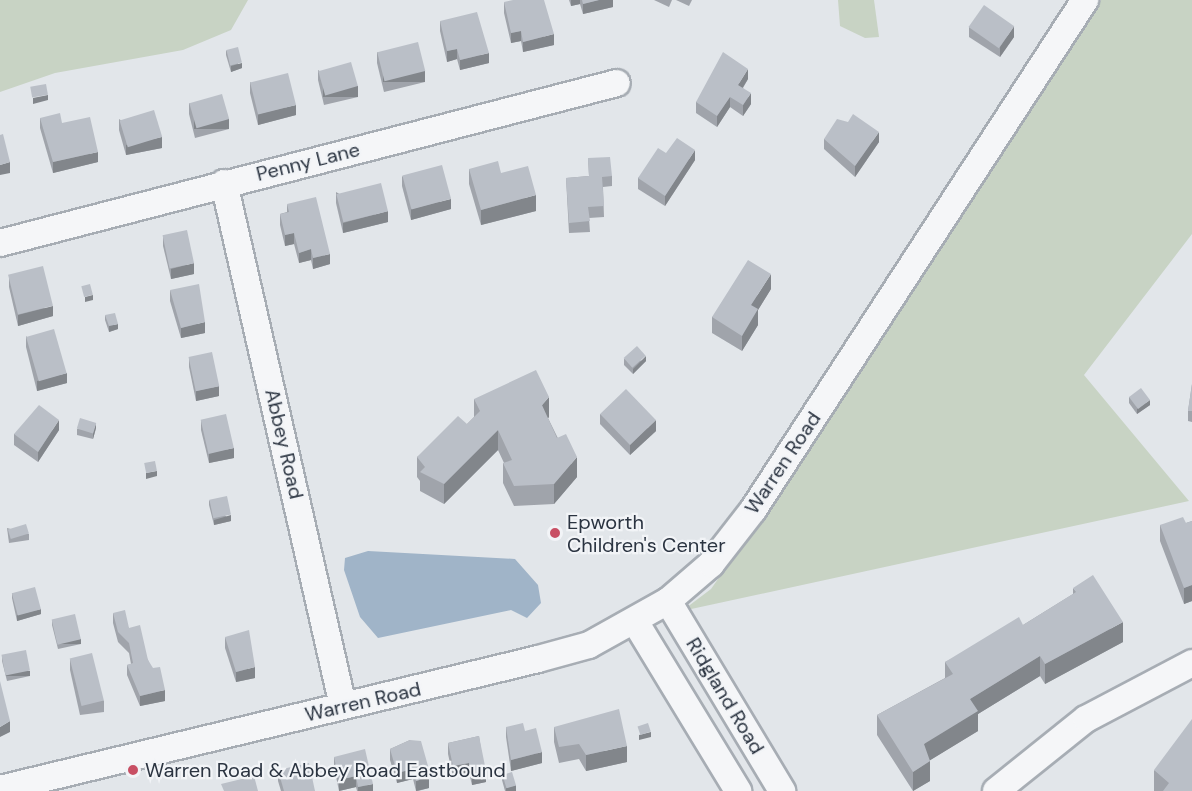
<!DOCTYPE html>
<html>
<head>
<meta charset="utf-8">
<style>
  body { margin:0 }
  #map { position:relative; width:1192px; height:791px; overflow:hidden; background:#e2e6ea; font-family:"DM Sans",sans-serif }
  div>[style] { position:absolute }
  .green>* { inset:0; background:#c8d3c4 }
  .water>* { inset:0; background:#a0b4c8 }
  .roads { filter:drop-shadow(2px 0 #a7adb4) drop-shadow(-2px 0 #a7adb4) drop-shadow(0 2px #a7adb4) drop-shadow(0 -2px #a7adb4) }
  .minor>* { height:26px; margin:-13px; padding:0 13px; transform-origin:13px; border-radius:13px; background:#f5f6f8 }
  .wall>* { inset:0; background:#a0a4ab }
  .shaded-wall>* { inset:0; background:#82868b; transform-origin:0 0 }
  .building>* { inset:0; background:#babfc7; transform-origin:0 0 }
  .dots>* { width:16px; height:16px; translate:-50% -50%; box-sizing:border-box; border:3px solid #f2f4f7; border-radius:50% }
  span { translate:-50% -50%; white-space:nowrap; text-align:center; line-height:1.15; -webkit-text-stroke:4.5px #f2f4f7; paint-order:stroke }
  .street-label { font-size:20px; color:#2b3441 }
  .poi-label { font-size:20px; color:#2b3441 }
  .left { translate:0 -50%; text-align:left }
</style>
</head>
<body>
<div id="map">
  <div class="green">
    <i style="clip-path:polygon(0 0,248px 0,231px 30px,183px 50px,55px 73px,0 92px)"></i>
    <i style="clip-path:polygon(838px 0,874px 0,879px 37px,865px 38px,840px 26px)"></i>
    <i style="clip-path:polygon(1101px 0,1192px 0,1192px 234px,1084px 375px,1189px 501px,682px 611px,711px 589px,823px 430px)"></i>
  </div>
  <div class="water">
    <i style="clip-path:polygon(368px 551px,515px 559px,538px 585px,541px 603px,527px 618px,511px 610px,378px 638px,360px 617px,344px 570px,345px 558px)"></i>
  </div>
  <div class="roads">
    <div class="minor">
      <i style="left:224px;top:183px;width:536px;rotate:77.18deg"></i>
      <i style="left:0;top:243px;width:637px;rotate:-14.54deg"></i>
      <i style="left:668px;top:601px;width:222px;rotate:59deg"></i>
      <i style="left:636px;top:623px;width:197px;rotate:58.7deg"></i>
      <i style="left:0;top:789px;width:553px;rotate:-13.58deg"></i>
      <i style="left:538px;top:659px;width:53px;rotate:-15.4deg"></i>
      <i style="left:589px;top:645px;width:90px;rotate:-29.1deg"></i>
      <i style="left:668px;top:601px;width:57px;rotate:-40.7deg"></i>
      <i style="left:711px;top:564px;width:68px;rotate:-52.1deg"></i>
      <i style="left:753px;top:510px;width:609px;rotate:-56.94deg"></i>
      <i style="left:996px;top:791px;width:115px;rotate:-38.7deg"></i>
      <i style="left:1086px;top:719px;width:120px;rotate:-27.8deg"></i>
    </div>
  </div>
  <div class="wall">
    <i style="clip-path:polygon(569px 0,613px 0,613px 7px,583px 14px,580px 4px,571px 6px)"></i>
    <i style="clip-path:polygon(654px 0,672px 0,669px 7px)"></i>
    <i style="clip-path:polygon(676px 0,692px 0,689px 6px)"></i>
    <i style="clip-path:polygon(504px 2px,554px 45px,523px 52px,521px 41px,511px 43px,504px 13px)"></i>
    <i style="clip-path:polygon(440px 21px,489px 63px,460px 70px,457px 59px,447px 62px,440px 31px)"></i>
    <i style="clip-path:polygon(969px 27px,1014px 37px,1000px 57px,969px 37px)"></i>
    <i style="clip-path:polygon(226px 50px,242px 68px,231px 72px,226px 55px)"></i>
    <i style="clip-path:polygon(377px 52px,425px 82px,384px 92px,377px 63px)"></i>
    <i style="clip-path:polygon(318px 70px,358px 97px,324px 105px,318px 80px)"></i>
    <i style="clip-path:polygon(748px 79px,743px 88px,751px 104px,743px 116px,730px 107px,717px 127px,696px 113px,696px 102px)"></i>
    <i style="clip-path:polygon(250px 82px,296px 115px,258px 125px,250px 93px)"></i>
    <i style="clip-path:polygon(189px 103px,229px 129px,195px 138px,189px 114px)"></i>
    <i style="clip-path:polygon(40px 118px,62px 123px,98px 162px,53px 173px,40px 128px)"></i>
    <i style="clip-path:polygon(119px 119px,162px 148px,126px 155px,119px 130px)"></i>
    <i style="clip-path:polygon(824px 139px,879px 142px,855px 177px,824px 149px)"></i>
    <i style="clip-path:polygon(666px 153px,695px 160px,665px 206px,638px 189px,638px 178px)"></i>
    <i style="clip-path:polygon(588px 158px,612px 176px,612px 186px,603px 187px,604px 217px,589px 218px,590px 232px,569px 233px,566px 178px,589px 176px)"></i>
    <i style="clip-path:polygon(469px 169px,501px 173px,536px 211px,481px 225px,469px 184px)"></i>
    <i style="clip-path:polygon(402px 176px,451px 209px,411px 220px,402px 186px)"></i>
    <i style="clip-path:polygon(336px 192px,388px 222px,343px 233px,336px 203px)"></i>
    <i style="clip-path:polygon(287px 204px,330px 264px,313px 269px,311px 260px,299px 263px,294px 244px,285px 246px,280px 225px,280px 214px,287px 212px)"></i>
    <i style="clip-path:polygon(163px 235px,194px 274px,171px 279px,163px 246px)"></i>
    <i style="clip-path:polygon(9px 277px,53px 316px,18px 326px,9px 287px)"></i>
    <i style="clip-path:polygon(771px 289px,758px 310px,758px 325px,742px 351px,712px 333px,712px 317px)"></i>
    <i style="clip-path:polygon(170px 290px,205px 333px,181px 338px,170px 301px)"></i>
    <i style="clip-path:polygon(105px 315px,118px 329px,109px 332px,105px 320px)"></i>
    <i style="clip-path:polygon(26px 336px,67px 383px,37px 391px,26px 347px)"></i>
    <i style="clip-path:polygon(189px 357px,219px 396px,196px 401px,189px 367px)"></i>
    <i style="clip-path:polygon(624px 359px,646px 361px,633px 374px,624px 365px)"></i>
    <i style="clip-path:polygon(1192px 384px,1192px 422px,1188px 421px,1188px 411px)"></i>
    <i style="clip-path:polygon(1129px 397px,1150px 405px,1137px 414px,1129px 403px)"></i>
    <i style="clip-path:polygon(474px 399px,549px 417px,548px 418px,577px 477px,554px 504px,514px 506px,503px 483px,503px 463px,504px 463px,498px 450px,444px 504px,420px 491px,420px 481px,417px 477px,417px 457px,467px 424px,474px 417px)"></i>
    <i style="clip-path:polygon(600px 414px,656px 431px,630px 455px,600px 424px)"></i>
    <i style="clip-path:polygon(201px 420px,234px 458px,209px 463px,201px 430px)"></i>
    <i style="clip-path:polygon(96px 428px,93px 439px,77px 435px,77px 429px)"></i>
    <i style="clip-path:polygon(59px 430px,38px 462px,14px 445px,14px 434px)"></i>
    <i style="clip-path:polygon(209px 500px,231px 521px,214px 525px,209px 505px)"></i>
    <i style="clip-path:polygon(1192px 521px,1192px 601px,1184px 604px,1160px 541px,1160px 525px,1186px 523px)"></i>
    <i style="clip-path:polygon(7px 528px,29px 534px,29px 540px,9px 543px)"></i>
    <i style="clip-path:polygon(1073px 588px,1123px 642px,1045px 684px,1040px 676px,978px 714px,978px 731px,930px 760px,930px 781px,913px 791px,877px 735px,877px 715px,945px 678px,945px 662px,1023px 625px,1073px 594px)"></i>
    <i style="clip-path:polygon(12px 593px,41px 614px,17px 621px,12px 598px)"></i>
    <i style="clip-path:polygon(113px 613px,129px 628px,148px 660px,165px 701px,140px 706px,127px 675px,127px 665px,131px 664px,129px 653px,118px 642px,113px 623px)"></i>
    <i style="clip-path:polygon(52px 620px,81px 644px,58px 649px,52px 625px)"></i>
    <i style="clip-path:polygon(225px 637px,255px 678px,236px 682px,225px 648px)"></i>
    <i style="clip-path:polygon(2px 656px,30px 676px,7px 681px,2px 661px)"></i>
    <i style="clip-path:polygon(70px 659px,104px 701px,104px 712px,80px 715px,70px 670px)"></i>
    <i style="clip-path:polygon(506px 727px,525px 731px,542px 763px,511px 771px,506px 737px)"></i>
    <i style="clip-path:polygon(554px 727px,627px 762px,586px 771px,579px 759px,559px 763px,554px 742px)"></i>
    <i style="clip-path:polygon(479px 736px,486px 782px,472px 785px,469px 773px,453px 777px,448px 754px,448px 743px)"></i>
    <i style="clip-path:polygon(410px 740px,429px 788px,418px 791px,416px 791px,413px 779px,397px 783px,390px 760px,390px 749px)"></i>
    <i style="clip-path:polygon(334px 757px,373px 791px,357px 791px,356px 787px,339px 791px,334px 767px)"></i>
    <i style="clip-path:polygon(278px 770px,315px 791px,281px 791px,278px 781px)"></i>
    <i style="clip-path:polygon(1154px 770px,1192px 791px,1154px 791px)"></i>
    <i style="clip-path:polygon(502px 775px,516px 791px,505px 791px,502px 780px)"></i>
  </div>
  <div class="shaded-wall">
    <i style="clip-path:polygon(571px 0,580px 0,580px 4px,571px 6px)"></i>
    <i style="clip-path:polygon(599px 0,613px 0,613px 7px,583px 14px,583px 4px)"></i>
    <i style="clip-path:polygon(1014px 26px,1014px 37px,1000px 57px,1000px 47px)"></i>
    <i style="clip-path:polygon(521px 31px,521px 41px,511px 43px,511px 33px)"></i>
    <i style="clip-path:polygon(554px 34px,554px 45px,523px 52px,523px 42px)"></i>
    <i style="clip-path:polygon(457px 49px,457px 59px,447px 62px,447px 51px)"></i>
    <i style="clip-path:polygon(489px 53px,489px 63px,460px 70px,460px 60px)"></i>
    <i style="clip-path:polygon(242px 63px,242px 68px,231px 72px,231px 66px)"></i>
    <i style="clip-path:polygon(748px 69px,748px 79px,738px 95px,738px 85px)"></i>
    <i style="left:425px;top:71px;width:11px;height:42px;rotate:90deg"></i>
    <i style="left:358px;top:86px;width:11px;height:35px;rotate:90deg"></i>
    <i style="clip-path:polygon(751px 93px,751px 104px,743px 116px,743px 105px)"></i>
    <i style="clip-path:polygon(48px 95px,48px 100px,33px 104px,33px 98px)"></i>
    <i style="clip-path:polygon(730px 97px,730px 107px,717px 127px,717px 116px)"></i>
    <i style="clip-path:polygon(296px 105px,296px 115px,258px 125px,258px 114px)"></i>
    <i style="left:229px;top:119px;width:10px;height:35px;rotate:90deg"></i>
    <i style="clip-path:polygon(879px 132px,879px 142px,855px 177px,855px 166px)"></i>
    <i style="clip-path:polygon(162px 137px,162px 148px,126px 155px,126px 145px)"></i>
    <i style="clip-path:polygon(695px 150px,695px 160px,665px 206px,665px 196px)"></i>
    <i style="clip-path:polygon(98px 152px,98px 162px,53px 173px,53px 162px)"></i>
    <i style="clip-path:polygon(10px 162px,10px 173px,0 175px,0 165px)"></i>
    <i style="clip-path:polygon(536px 195px,536px 211px,481px 225px,481px 210px)"></i>
    <i style="clip-path:polygon(451px 199px,451px 209px,411px 220px,411px 209px)"></i>
    <i style="clip-path:polygon(388px 211px,388px 222px,343px 233px,343px 223px)"></i>
    <i style="clip-path:polygon(294px 233px,294px 244px,285px 246px,285px 235px)"></i>
    <i style="clip-path:polygon(311px 249px,311px 260px,299px 263px,299px 253px)"></i>
    <i style="clip-path:polygon(330px 254px,330px 264px,313px 269px,313px 258px)"></i>
    <i style="clip-path:polygon(194px 263px,194px 274px,171px 279px,171px 269px)"></i>
    <i style="clip-path:polygon(771px 274px,771px 289px,758px 310px,758px 325px,742px 351px,742px 336px,751px 305px)"></i>
    <i style="clip-path:polygon(93px 295px,93px 300px,85px 302px,85px 297px)"></i>
    <i style="clip-path:polygon(53px 306px,53px 316px,18px 326px,18px 315px)"></i>
    <i style="clip-path:polygon(205px 322px,205px 333px,181px 338px,181px 328px)"></i>
    <i style="clip-path:polygon(118px 324px,118px 329px,109px 332px,109px 326px)"></i>
    <i style="clip-path:polygon(646px 356px,646px 361px,633px 374px,633px 369px)"></i>
    <i style="clip-path:polygon(67px 373px,67px 383px,37px 391px,37px 381px)"></i>
    <i style="clip-path:polygon(219px 386px,219px 396px,196px 401px,196px 391px)"></i>
    <i style="clip-path:polygon(549px 397px,549px 417px,542px 425px,542px 405px)"></i>
    <i style="clip-path:polygon(1150px 400px,1150px 405px,1137px 414px,1137px 409px)"></i>
    <i style="clip-path:polygon(59px 420px,59px 430px,38px 462px,38px 452px)"></i>
    <i style="clip-path:polygon(656px 420px,656px 431px,630px 455px,630px 445px)"></i>
    <i style="clip-path:polygon(96px 423px,96px 428px,93px 439px,93px 433px)"></i>
    <i style="clip-path:polygon(498px 430px,498px 450px,444px 504px,444px 484px)"></i>
    <i style="clip-path:polygon(234px 448px,234px 458px,209px 463px,209px 453px)"></i>
    <i style="clip-path:polygon(577px 457px,577px 477px,554px 504px,554px 484px)"></i>
    <i style="clip-path:polygon(157px 471px,157px 476px,146px 479px,146px 473px)"></i>
    <i style="clip-path:polygon(231px 515px,231px 521px,214px 525px,214px 520px)"></i>
    <i style="clip-path:polygon(1192px 585px,1192px 601px,1184px 604px,1184px 588px)"></i>
    <i style="clip-path:polygon(41px 609px,41px 614px,17px 621px,17px 615px)"></i>
    <i style="clip-path:polygon(1123px 622px,1123px 642px,1045px 684px,1045px 664px)"></i>
    <i style="left:81px;top:639px;width:5px;height:24px;rotate:90deg"></i>
    <i style="clip-path:polygon(1040px 656px,1040px 676px,978px 714px,978px 731px,924px 764px,924px 744px,970px 699px)"></i>
    <i style="clip-path:polygon(255px 667px,255px 678px,236px 682px,236px 672px)"></i>
    <i style="left:30px;top:671px;width:5px;height:24px;rotate:90deg"></i>
    <i style="clip-path:polygon(165px 690px,165px 701px,140px 706px,140px 696px)"></i>
    <i style="clip-path:polygon(10px 721px,10px 732px,0 737px,0 727px)"></i>
    <i style="clip-path:polygon(651px 732px,651px 737px,639px 740px,639px 735px)"></i>
    <i style="clip-path:polygon(627px 746px,627px 762px,586px 771px,586px 755px)"></i>
    <i style="clip-path:polygon(542px 752px,542px 763px,511px 771px,511px 760px)"></i>
    <i style="clip-path:polygon(930px 761px,930px 781px,913px 791px,913px 772px)"></i>
    <i style="clip-path:polygon(469px 763px,469px 773px,453px 777px,453px 766px)"></i>
    <i style="clip-path:polygon(413px 769px,413px 779px,397px 783px,397px 773px)"></i>
    <i style="clip-path:polygon(486px 771px,486px 782px,472px 785px,472px 775px)"></i>
    <i style="clip-path:polygon(356px 776px,356px 787px,339px 791px,339px 780px)"></i>
    <i style="clip-path:polygon(429px 777px,429px 788px,416px 791px,416px 781px)"></i>
    <i style="clip-path:polygon(373px 784px,373px 791px,358px 791px,358px 787px)"></i>
    <i style="clip-path:polygon(516px 785px,516px 791px,506px 791px,506px 788px)"></i>
  </div>
  <div class="building">
    <i style="clip-path:polygon(513px 0,544px 0,554px 34px,523px 42px,521px 31px,511px 33px,504px 2px)"></i>
    <i style="clip-path:polygon(582px 0,599px 0,583px 4px)"></i>
    <i style="left:984px;top:5px;width:37px;height:27px;rotate:35deg"></i>
    <i style="clip-path:polygon(477px 12px,489px 53px,460px 60px,457px 49px,447px 51px,440px 21px)"></i>
    <i style="left:418px;top:42px;width:30px;height:42px;rotate:76deg"></i>
    <i style="left:238px;top:47px;width:16px;height:12px;rotate:76deg"></i>
    <i style="clip-path:polygon(723px 52px,748px 69px,738px 85px,751px 93px,743px 105px,730px 97px,717px 116px,696px 102px)"></i>
    <i style="left:351px;top:62px;width:25px;height:34px;rotate:74deg"></i>
    <i style="left:288px;top:73px;width:33px;height:39px;rotate:76deg"></i>
    <i style="left:46px;top:84px;width:11px;height:16px;rotate:80deg"></i>
    <i style="left:222px;top:94px;width:26px;height:34px;rotate:74deg"></i>
    <i style="left:154px;top:110px;width:28px;height:36px;rotate:73deg"></i>
    <i style="clip-path:polygon(60px 113px,62px 123px,90px 117px,98px 152px,53px 162px,40px 118px)"></i>
    <i style="clip-path:polygon(853px 114px,879px 132px,855px 166px,824px 139px,837px 119px,848px 122px)"></i>
    <i style="clip-path:polygon(3px 134px,10px 162px,0 165px,0 135px)"></i>
    <i style="clip-path:polygon(677px 138px,695px 150px,665px 196px,638px 178px,658px 148px,666px 153px)"></i>
    <i style="clip-path:polygon(610px 157px,612px 176px,602px 177px,604px 206px,588px 207px,590px 221px,569px 223px,566px 178px,589px 176px,588px 158px)"></i>
    <i style="clip-path:polygon(498px 161px,501px 173px,528px 166px,536px 195px,481px 210px,469px 169px)"></i>
    <i style="left:442px;top:165px;width:35px;height:41px;rotate:75deg"></i>
    <i style="left:381px;top:183px;width:29px;height:46px;rotate:76deg"></i>
    <i style="clip-path:polygon(316px 197px,330px 254px,313px 258px,311px 249px,299px 253px,294px 233px,285px 235px,280px 214px,289px 212px,287px 204px)"></i>
    <i style="left:187px;top:230px;width:34px;height:25px;rotate:78deg"></i>
    <i style="clip-path:polygon(748px 260px,771px 274px,751px 305px,758px 309px,742px 336px,712px 317px)"></i>
    <i style="left:43px;top:266px;width:41px;height:36px;rotate:76deg"></i>
    <i style="left:90px;top:284px;width:11px;height:9px;rotate:75deg"></i>
    <i style="clip-path:polygon(199px 284px,205px 322px,181px 328px,170px 290px)"></i>
    <i style="clip-path:polygon(115px 313px,118px 324px,109px 326px,105px 315px)"></i>
    <i style="left:54px;top:329px;width:46px;height:29px;rotate:74deg"></i>
    <i style="left:637px;top:346px;width:13px;height:18px;rotate:48deg"></i>
    <i style="left:212px;top:352px;width:35px;height:24px;rotate:78deg"></i>
    <i style="clip-path:polygon(536px 370px,549px 397px,542px 405px,557px 438px,566px 434px,577px 457px,554px 484px,514px 486px,503px 463px,512px 460px,498px 430px,444px 484px,420px 472px,425px 467px,417px 457px,458px 416px,467px 424px,480px 411px,474px 399px)"></i>
    <i style="clip-path:polygon(1192px 384px,1192px 411px,1188px 411px)"></i>
    <i style="left:1141px;top:388px;width:15px;height:15px;rotate:53deg"></i>
    <i style="left:626px;top:389px;width:43px;height:36px;rotate:46deg"></i>
    <i style="clip-path:polygon(39px 405px,59px 420px,38px 452px,14px 434px)"></i>
    <i style="left:226px;top:414px;width:35px;height:26px;rotate:77deg"></i>
    <i style="left:80px;top:418px;width:17px;height:11px;rotate:17deg"></i>
    <i style="left:155px;top:461px;width:10px;height:11px;rotate:79deg"></i>
    <i style="left:227px;top:496px;width:19px;height:18px;rotate:78deg"></i>
    <i style="clip-path:polygon(1183px 517px,1186px 523px,1192px 521px,1192px 585px,1184px 588px,1160px 525px)"></i>
    <i style="left:26px;top:524px;width:10px;height:19px;rotate:73deg"></i>
    <i style="clip-path:polygon(1093px 575px,1123px 622px,1045px 664px,1040px 656px,970px 699px,978px 711px,924px 744px,930px 761px,913px 772px,877px 715px,953px 674px,945px 662px,1019px 617px,1023px 625px,1076px 592px,1073px 588px)"></i>
    <i style="left:35px;top:587px;width:23px;height:24px;rotate:75deg"></i>
    <i style="clip-path:polygon(125px 610px,129px 628px,140px 625px,148px 660px,153px 668px,160px 667px,165px 690px,140px 696px,127px 665px,133px 663px,129px 643px,118px 632px,113px 613px)"></i>
    <i style="left:75px;top:614px;width:26px;height:24px;rotate:77deg"></i>
    <i style="clip-path:polygon(249px 630px,255px 667px,236px 672px,225px 637px)"></i>
    <i style="left:26px;top:650px;width:21px;height:25px;rotate:79deg"></i>
    <i style="left:92px;top:653px;width:49px;height:23px;rotate:76deg"></i>
    <i style="clip-path:polygon(0 681px,10px 721px,0 727px)"></i>
    <i style="clip-path:polygon(619px 709px,627px 746px,586px 755px,579px 744px,559px 747px,554px 727px)"></i>
    <i style="clip-path:polygon(1192px 719px,1192px 791px,1163px 791px,1169px 783px,1154px 770px)"></i>
    <i style="clip-path:polygon(523px 723px,525px 731px,536px 728px,542px 752px,511px 760px,506px 727px)"></i>
    <i style="left:648px;top:723px;width:9px;height:11px;rotate:72deg"></i>
    <i style="clip-path:polygon(479px 736px,486px 771px,472px 775px,469px 763px,453px 766px,448px 743px)"></i>
    <i style="clip-path:polygon(410px 740px,421px 741px,428px 766px,429px 777px,416px 781px,413px 769px,397px 773px,390px 749px)"></i>
    <i style="clip-path:polygon(365px 749px,373px 784px,358px 787px,356px 776px,339px 780px,334px 757px)"></i>
    <i style="clip-path:polygon(309px 763px,315px 791px,284px 791px,278px 770px)"></i>
    <i style="left:512px;top:772px;width:14px;height:10px;rotate:73deg"></i>
    <i style="clip-path:polygon(254px 776px,258px 791px,224px 791px,221px 784px)"></i>
  </div>
  <div class="dots">
    <i style="left:555px;top:533px;background:#c84f64"></i>
    <i style="left:133px;top:770px;background:#c84f64"></i>
  </div>
  <div class="street-label">
    <span style="left:308px;top:162px;rotate:-14deg">Penny Lane</span>
    <span style="left:284px;top:444px;rotate:77deg">Abbey Road</span>
    <span style="left:783px;top:463px;rotate:-56deg">Warren Road</span>
    <span style="left:725px;top:696px;rotate:59deg">Ridgland Road</span>
    <span style="left:363px;top:702px;rotate:-13deg">Warren Road</span>
  </div>
  <div class="poi-label">
    <span class="left" style="left:567px;top:534px">Epworth<br>Children's Center</span>
    <span class="left" style="left:145px;top:770px">Warren Road &amp; Abbey Road Eastbound</span>
  </div>
</div>
</body>
</html>
